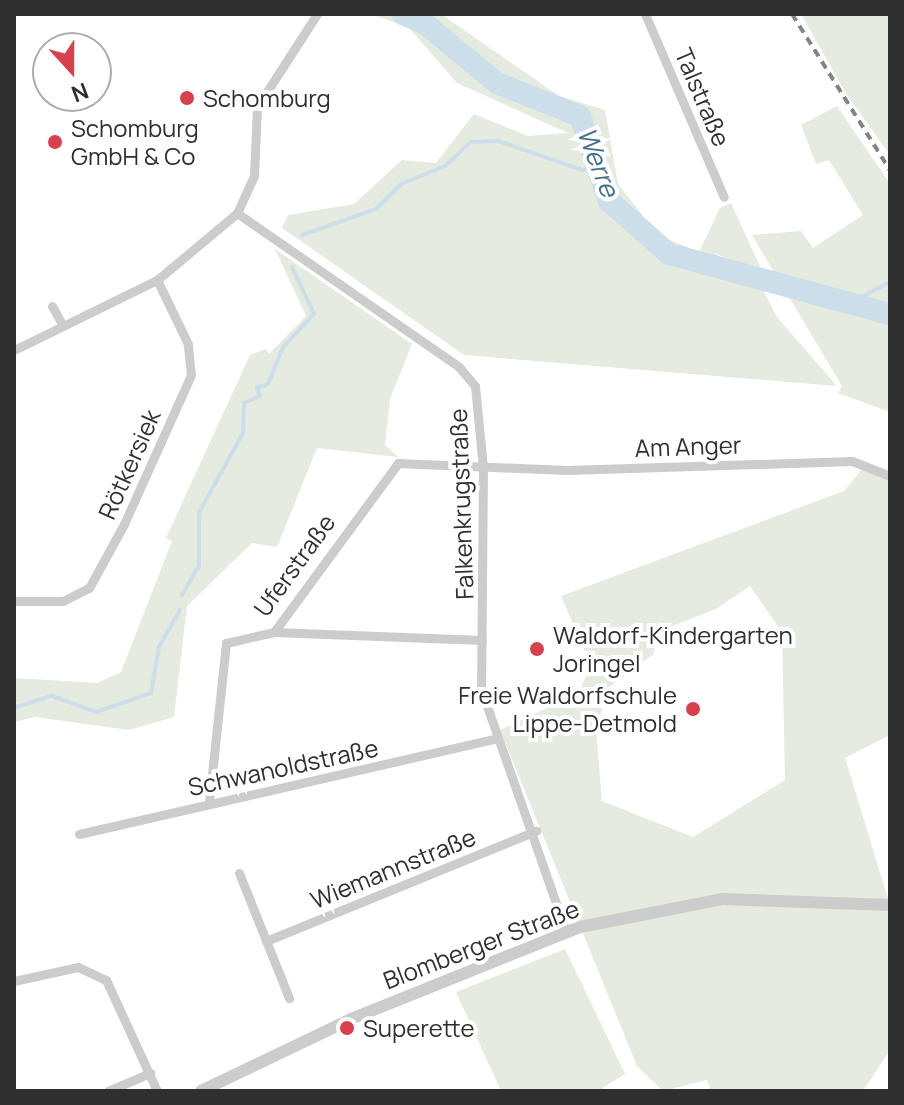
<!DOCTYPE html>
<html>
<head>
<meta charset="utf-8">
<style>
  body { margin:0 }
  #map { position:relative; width:904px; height:1105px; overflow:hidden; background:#fff; font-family:Manrope,sans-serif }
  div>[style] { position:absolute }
  .green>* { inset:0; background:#e5ebde }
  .stream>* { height:4px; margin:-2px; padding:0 2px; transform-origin:2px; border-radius:2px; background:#ccdee9 }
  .river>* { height:22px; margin:-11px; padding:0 11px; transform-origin:11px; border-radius:11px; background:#ccdee9 }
  .minor>* { height:9px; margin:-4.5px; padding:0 4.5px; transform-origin:4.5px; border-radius:4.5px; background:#ccc }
  .tertiary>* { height:12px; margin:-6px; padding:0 6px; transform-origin:6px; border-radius:6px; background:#ccc }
  .rail>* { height:4px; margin-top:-2px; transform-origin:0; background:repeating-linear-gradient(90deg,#848484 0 8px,transparent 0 14px) }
  .dots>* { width:22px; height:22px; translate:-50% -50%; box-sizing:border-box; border:4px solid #fff; border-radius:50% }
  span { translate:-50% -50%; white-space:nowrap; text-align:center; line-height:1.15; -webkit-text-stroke:8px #fff; paint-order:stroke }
  .street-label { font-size:24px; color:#2f2f2f }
  .poi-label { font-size:24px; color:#2f2f2f }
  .left { translate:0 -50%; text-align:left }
  .right { translate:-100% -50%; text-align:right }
  .water-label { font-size:26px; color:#446f8a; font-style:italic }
  .frame { position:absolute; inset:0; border:16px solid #2f2f2f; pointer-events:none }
  .north { position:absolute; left:32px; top:32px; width:80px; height:80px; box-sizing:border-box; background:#fff; border:2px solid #acacac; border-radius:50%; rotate:159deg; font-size:22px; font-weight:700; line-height:32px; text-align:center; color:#2f2f2f }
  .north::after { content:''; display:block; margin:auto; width:28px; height:36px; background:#d5424e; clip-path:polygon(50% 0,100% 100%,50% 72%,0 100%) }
</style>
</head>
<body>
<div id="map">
  <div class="green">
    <i style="clip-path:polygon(371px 14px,441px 14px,559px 96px,605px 110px,618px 184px,658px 235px,699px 252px,720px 208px,731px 203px,763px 273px,714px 253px,759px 282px,777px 317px,837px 386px,464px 355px,282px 228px,288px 215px,354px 204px,402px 160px,436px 163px,474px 114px,528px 136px,568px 133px,457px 83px,409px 28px)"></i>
    <i style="clip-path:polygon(801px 14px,890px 14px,890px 155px,847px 95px)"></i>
    <i style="clip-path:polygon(837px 106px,890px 184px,890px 412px,838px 393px,842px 386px,752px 235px,801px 231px,813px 248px,863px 215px,829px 160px,816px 164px,801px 125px)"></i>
    <i style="clip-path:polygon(275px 249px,412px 344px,390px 399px,385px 445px,398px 457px,317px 448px,277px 547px,252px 543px,187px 606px,174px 717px,129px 730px,35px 717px,14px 722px,14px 678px,97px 683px,121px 672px,172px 541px,166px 538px,250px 355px,266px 349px,269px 354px,306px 316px)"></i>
    <i style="clip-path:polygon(evenodd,863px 468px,890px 480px,890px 735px,845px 758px,890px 905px,890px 1050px,863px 1091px,711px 1091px,707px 1080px,663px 1091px,637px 1066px,500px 730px,578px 694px,591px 666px,561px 596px,844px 491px,863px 468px,750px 586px,782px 632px,785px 780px,693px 837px,602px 801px,596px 730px,609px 687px,654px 654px,657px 632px,716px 609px,750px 586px)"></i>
    <i style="clip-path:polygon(565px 949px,625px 1074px,598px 1091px,501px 1091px,456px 992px)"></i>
  </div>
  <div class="stream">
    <i style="left:302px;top:235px;width:78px;rotate:-19.4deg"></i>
    <i style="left:376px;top:209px;width:35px;rotate:-45deg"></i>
    <i style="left:401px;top:184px;width:48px;rotate:-22.2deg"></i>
    <i style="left:445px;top:166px;width:35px;rotate:-43deg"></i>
    <i style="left:471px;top:142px;width:27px;rotate:-2deg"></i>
    <i style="left:498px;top:141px;width:89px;rotate:19deg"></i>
    <i style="left:582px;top:170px;width:14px;rotate:-12deg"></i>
    <i style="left:852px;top:302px;width:43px;rotate:-27.8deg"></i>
    <i style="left:182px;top:595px;width:34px;rotate:-60deg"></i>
    <i style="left:199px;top:566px;width:53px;rotate:-90deg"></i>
    <i style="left:199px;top:513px;width:91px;rotate:-61.2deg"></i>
    <i style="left:243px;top:433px;width:30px;rotate:-88deg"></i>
    <i style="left:244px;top:403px;width:17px;rotate:-24deg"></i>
    <i style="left:260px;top:396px;width:9px;rotate:-111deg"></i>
    <i style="left:257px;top:388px;width:12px;rotate:-20deg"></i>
    <i style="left:268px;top:384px;width:40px;rotate:-68deg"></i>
    <i style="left:283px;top:347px;width:45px;rotate:-46.8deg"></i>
    <i style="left:314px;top:314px;width:52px;rotate:-115.1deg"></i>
    <i style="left:14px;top:708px;width:40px;rotate:-18deg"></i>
    <i style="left:52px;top:696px;width:47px;rotate:20deg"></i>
    <i style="left:96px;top:712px;width:58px;rotate:-19.1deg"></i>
    <i style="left:151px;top:693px;width:47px;rotate:-80.1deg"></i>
    <i style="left:159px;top:647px;width:43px;rotate:-60.4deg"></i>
  </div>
  <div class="river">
    <i style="left:403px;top:14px;width:23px;rotate:23deg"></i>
    <i style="left:424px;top:23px;width:94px;rotate:39.4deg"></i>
    <i style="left:497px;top:83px;width:89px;rotate:21.7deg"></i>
    <i style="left:580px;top:116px;width:90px;rotate:71.2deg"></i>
    <i style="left:609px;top:201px;width:80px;rotate:41.5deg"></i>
    <i style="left:669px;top:254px;width:229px;rotate:15.2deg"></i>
  </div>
  <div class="minor">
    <i style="left:645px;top:14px;width:199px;rotate:66.7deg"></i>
    <i style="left:237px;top:213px;width:270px;rotate:34.7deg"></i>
    <i style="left:459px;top:367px;width:25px;rotate:50deg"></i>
    <i style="left:475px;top:386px;width:82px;rotate:84.4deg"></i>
    <i style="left:483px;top:468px;width:221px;rotate:90.5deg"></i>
    <i style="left:481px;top:689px;width:257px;rotate:70.7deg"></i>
    <i style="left:52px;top:306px;width:21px;rotate:61deg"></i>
    <i style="left:14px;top:350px;width:159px;rotate:-26.1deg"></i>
    <i style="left:157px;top:280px;width:104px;rotate:-39.9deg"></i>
    <i style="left:237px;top:213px;width:41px;rotate:-65.3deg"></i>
    <i style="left:254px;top:176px;width:69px;rotate:-87.5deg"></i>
    <i style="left:257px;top:107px;width:111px;rotate:-57.2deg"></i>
    <i style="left:14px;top:601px;width:49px"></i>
    <i style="left:63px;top:601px;width:29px;rotate:-27deg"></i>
    <i style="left:89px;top:588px;width:73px;rotate:-61.3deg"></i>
    <i style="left:124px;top:524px;width:163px;rotate:-65.8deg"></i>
    <i style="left:191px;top:375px;width:31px;rotate:-96deg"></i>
    <i style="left:188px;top:344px;width:71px;rotate:-115.8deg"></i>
    <i style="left:274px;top:632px;width:208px;rotate:2.2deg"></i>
    <i style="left:209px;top:802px;width:160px;rotate:-83.9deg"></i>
    <i style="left:226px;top:643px;width:49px;rotate:-12.9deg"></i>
    <i style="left:274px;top:632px;width:210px;rotate:-53.7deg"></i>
    <i style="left:398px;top:463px;width:169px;rotate:2.4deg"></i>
    <i style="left:567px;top:470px;width:285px;rotate:-1.8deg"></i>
    <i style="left:852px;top:461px;width:41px;rotate:21.5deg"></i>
    <i style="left:79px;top:834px;width:427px;rotate:-12.9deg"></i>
    <i style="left:239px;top:873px;width:135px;rotate:68.2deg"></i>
    <i style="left:266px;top:941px;width:292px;rotate:-22.2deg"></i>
    <i style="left:14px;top:981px;width:66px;rotate:-12.3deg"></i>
    <i style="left:78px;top:967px;width:31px;rotate:25deg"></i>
    <i style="left:106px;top:980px;width:122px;rotate:65.3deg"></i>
    <i style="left:108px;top:1091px;width:46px;rotate:-23.2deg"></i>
  </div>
  <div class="tertiary">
    <i style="left:201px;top:1091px;width:166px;rotate:-25.6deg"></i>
    <i style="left:351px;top:1019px;width:247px;rotate:-21.9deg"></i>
    <i style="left:580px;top:927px;width:146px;rotate:-11.1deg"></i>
    <i style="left:723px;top:899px;width:167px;rotate:2.1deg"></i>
  </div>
  <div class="rail">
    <i style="left:792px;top:14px;width:184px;rotate:57.9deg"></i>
  </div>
  <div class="dots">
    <i style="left:187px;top:98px;background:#d5424e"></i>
    <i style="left:55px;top:142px;background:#d5424e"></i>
    <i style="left:537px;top:649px;background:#d5424e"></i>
    <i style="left:693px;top:709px;background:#d5424e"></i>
    <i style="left:347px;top:1028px;background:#d5424e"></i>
  </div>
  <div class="street-label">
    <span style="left:703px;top:97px;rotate:67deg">Talstraße</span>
    <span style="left:688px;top:446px;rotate:-2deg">Am Anger</span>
    <span style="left:129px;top:464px;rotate:-66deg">Rötkersiek</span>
    <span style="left:461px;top:504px;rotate:-92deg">Falkenkrugstraße</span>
    <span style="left:294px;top:565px;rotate:-54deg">Uferstraße</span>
    <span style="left:283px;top:767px;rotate:-12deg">Schwanoldstraße</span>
    <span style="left:393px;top:868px;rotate:-22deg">Wiemannstraße</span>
    <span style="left:481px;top:944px;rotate:-21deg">Blomberger Straße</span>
  </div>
  <div class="poi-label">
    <span class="left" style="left:203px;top:98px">Schomburg</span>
    <span class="left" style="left:71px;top:142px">Schomburg<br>GmbH &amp; Co</span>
    <span class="left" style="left:553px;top:649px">Waldorf-Kindergarten<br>Joringel</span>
    <span class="right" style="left:677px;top:709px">Freie Waldorfschule<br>Lippe-Detmold</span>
    <span class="left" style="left:363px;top:1028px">Superette</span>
  </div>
  <div class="water-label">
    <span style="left:598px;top:162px;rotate:69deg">Werre</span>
  </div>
  <div class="frame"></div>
  <div class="north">N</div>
</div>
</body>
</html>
